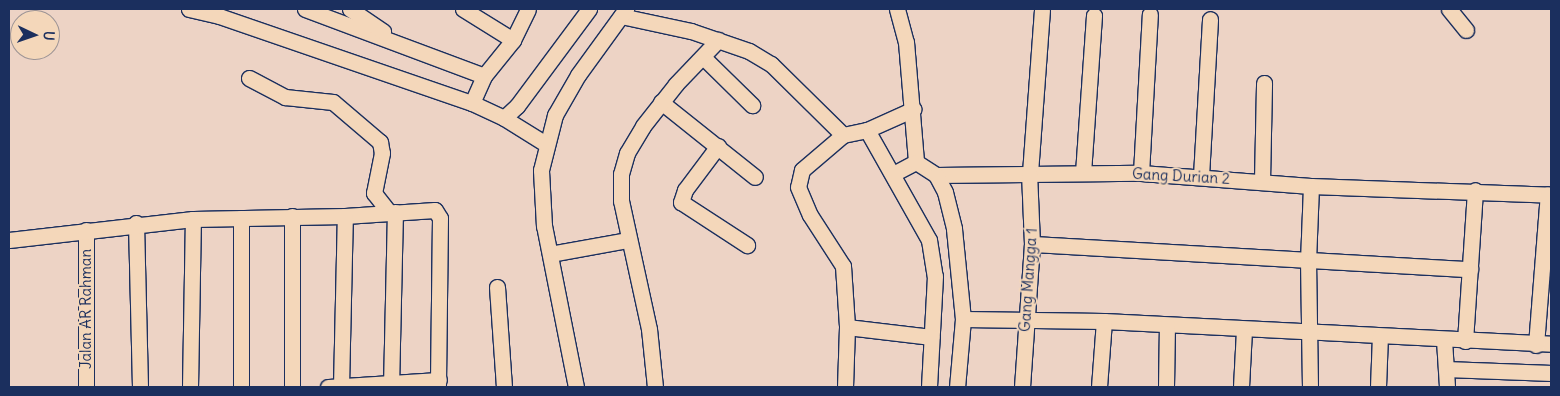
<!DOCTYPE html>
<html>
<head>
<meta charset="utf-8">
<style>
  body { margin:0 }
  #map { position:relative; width:1560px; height:396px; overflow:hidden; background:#edd3c5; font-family:Delius,sans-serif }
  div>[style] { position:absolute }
  .roads { filter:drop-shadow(1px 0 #1b2f5e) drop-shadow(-1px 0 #1b2f5e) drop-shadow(0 1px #1b2f5e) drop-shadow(0 -1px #1b2f5e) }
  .street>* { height:15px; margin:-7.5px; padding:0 7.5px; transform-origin:7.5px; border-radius:7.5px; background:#f4d7ba }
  span { translate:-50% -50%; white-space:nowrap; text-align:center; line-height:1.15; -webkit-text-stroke:4px #f4d7ba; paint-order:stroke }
  .street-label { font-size:15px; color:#1b2f5e }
  .frame { position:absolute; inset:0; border:10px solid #1b2f5e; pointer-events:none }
  .north { position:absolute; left:10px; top:10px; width:50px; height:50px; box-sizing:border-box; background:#f4d7ba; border:1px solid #9d9495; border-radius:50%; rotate:93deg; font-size:14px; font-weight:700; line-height:20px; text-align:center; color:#1b2f5e }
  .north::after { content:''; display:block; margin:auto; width:18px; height:22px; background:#1b2f5e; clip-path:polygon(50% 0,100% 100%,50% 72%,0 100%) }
</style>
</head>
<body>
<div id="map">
  <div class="roads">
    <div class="street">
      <i style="left:189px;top:9px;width:31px;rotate:13deg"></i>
      <i style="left:219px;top:16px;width:268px;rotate:19deg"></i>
      <i style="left:472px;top:103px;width:35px;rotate:25deg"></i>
      <i style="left:504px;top:118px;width:49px;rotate:31.8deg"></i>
      <i style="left:305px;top:9px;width:191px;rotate:20.5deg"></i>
      <i style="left:350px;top:9px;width:40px;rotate:34deg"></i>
      <i style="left:463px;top:9px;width:59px;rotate:31.8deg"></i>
      <i style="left:897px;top:9px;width:34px;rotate:75deg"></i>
      <i style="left:906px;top:42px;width:120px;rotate:85.2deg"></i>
      <i style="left:1449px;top:9px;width:27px;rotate:51deg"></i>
      <i style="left:621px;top:16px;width:72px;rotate:12.1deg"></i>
      <i style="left:691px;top:31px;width:61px;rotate:19deg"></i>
      <i style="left:749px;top:51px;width:26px;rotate:31deg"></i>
      <i style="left:771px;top:64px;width:101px;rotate:44.6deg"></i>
      <i style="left:843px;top:135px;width:25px;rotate:-12deg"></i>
      <i style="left:867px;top:130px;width:51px;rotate:-24.1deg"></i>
      <i style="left:703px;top:57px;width:69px;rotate:44.4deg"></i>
      <i style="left:249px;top:78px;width:41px;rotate:27.8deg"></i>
      <i style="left:285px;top:97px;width:48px;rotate:5.9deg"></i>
      <i style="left:333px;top:102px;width:62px;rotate:40.4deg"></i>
      <i style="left:380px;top:142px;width:11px;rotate:80deg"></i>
      <i style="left:382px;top:153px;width:41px;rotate:101.3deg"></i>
      <i style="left:374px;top:193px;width:24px;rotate:52deg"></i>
      <i style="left:661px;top:102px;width:120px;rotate:38.6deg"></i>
      <i style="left:472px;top:103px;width:30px;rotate:-66deg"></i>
      <i style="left:484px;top:76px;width:46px;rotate:-51.1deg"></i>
      <i style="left:513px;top:40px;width:34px;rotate:-64deg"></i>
      <i style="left:504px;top:118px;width:18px;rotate:-43deg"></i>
      <i style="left:517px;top:106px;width:121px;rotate:-53.4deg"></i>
      <i style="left:867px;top:130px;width:126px;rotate:60.6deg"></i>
      <i style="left:929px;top:240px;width:36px;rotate:81deg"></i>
      <i style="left:935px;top:276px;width:111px;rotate:93.1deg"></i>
      <i style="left:843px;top:135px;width:54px;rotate:139.5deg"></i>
      <i style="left:802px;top:170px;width:17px;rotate:103deg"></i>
      <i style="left:798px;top:187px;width:30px;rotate:67deg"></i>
      <i style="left:810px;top:215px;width:61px;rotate:57.1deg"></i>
      <i style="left:843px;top:266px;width:61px;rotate:86.2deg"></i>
      <i style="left:847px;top:327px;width:60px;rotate:91.9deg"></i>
      <i style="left:718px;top:146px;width:55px;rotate:126.9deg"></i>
      <i style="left:685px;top:190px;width:13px;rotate:108deg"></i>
      <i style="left:681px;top:202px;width:79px;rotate:33.1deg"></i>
      <i style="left:1030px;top:173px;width:163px;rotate:-85.8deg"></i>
      <i style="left:1083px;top:173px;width:158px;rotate:-86deg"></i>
      <i style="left:1141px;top:173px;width:159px;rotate:-86.8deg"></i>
      <i style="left:893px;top:174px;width:26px;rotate:-28deg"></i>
      <i style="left:916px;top:162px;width:24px;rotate:33deg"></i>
      <i style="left:936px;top:175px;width:205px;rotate:-0.6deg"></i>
      <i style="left:1141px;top:173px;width:170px;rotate:4.4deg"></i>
      <i style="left:1311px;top:186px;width:240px;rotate:2.1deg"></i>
      <i style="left:936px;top:175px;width:19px;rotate:62deg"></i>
      <i style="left:945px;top:192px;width:38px;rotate:76deg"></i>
      <i style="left:954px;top:229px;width:90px;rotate:84.3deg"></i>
      <i style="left:963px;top:319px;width:68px;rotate:95deg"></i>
      <i style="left:1201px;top:176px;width:157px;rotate:-86.7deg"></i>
      <i style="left:1262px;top:181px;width:98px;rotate:-88.8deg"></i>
      <i style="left:136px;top:223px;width:164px;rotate:88.6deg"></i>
      <i style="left:86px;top:230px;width:157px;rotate:90deg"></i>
      <i style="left:9px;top:240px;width:185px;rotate:-6.5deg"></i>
      <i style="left:193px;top:219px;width:152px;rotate:-1.1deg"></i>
      <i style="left:345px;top:216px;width:90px;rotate:-3.8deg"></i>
      <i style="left:435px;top:210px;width:9px;rotate:58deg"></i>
      <i style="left:440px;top:218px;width:169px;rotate:90.7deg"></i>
      <i style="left:1032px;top:244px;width:439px;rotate:3.3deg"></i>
      <i style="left:550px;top:254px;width:78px;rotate:-10.3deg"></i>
      <i style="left:497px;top:287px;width:100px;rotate:86deg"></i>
      <i style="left:963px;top:319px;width:141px;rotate:0.8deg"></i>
      <i style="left:1104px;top:321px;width:448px;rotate:2.9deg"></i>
      <i style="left:847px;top:327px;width:85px;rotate:6.8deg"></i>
      <i style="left:1444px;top:340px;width:47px;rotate:86.3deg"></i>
      <i style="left:1465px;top:341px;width:151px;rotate:-86.2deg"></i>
      <i style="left:1536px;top:345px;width:151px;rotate:-85.5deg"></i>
      <i style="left:1446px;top:369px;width:105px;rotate:2.2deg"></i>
      <i style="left:190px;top:387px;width:168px;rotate:-89deg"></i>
      <i style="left:241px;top:387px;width:169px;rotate:-90deg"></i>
      <i style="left:292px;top:387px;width:171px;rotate:-90deg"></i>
      <i style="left:328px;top:387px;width:111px;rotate:-3.6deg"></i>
      <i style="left:341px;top:387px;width:171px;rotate:-88.7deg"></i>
      <i style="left:391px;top:387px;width:175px;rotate:-88.7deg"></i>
      <i style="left:576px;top:387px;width:164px;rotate:-101.2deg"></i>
      <i style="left:544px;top:226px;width:56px;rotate:-93.1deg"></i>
      <i style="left:541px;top:170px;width:57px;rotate:-75.7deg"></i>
      <i style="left:555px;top:115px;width:46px;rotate:-60.1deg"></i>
      <i style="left:578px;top:75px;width:82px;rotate:-54deg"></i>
      <i style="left:655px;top:387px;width:58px;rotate:-95.9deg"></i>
      <i style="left:649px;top:329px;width:131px;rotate:-102.3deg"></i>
      <i style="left:621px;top:201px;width:27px;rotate:-90deg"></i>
      <i style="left:621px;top:174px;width:22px;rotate:-74deg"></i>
      <i style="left:627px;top:153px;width:31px;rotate:-59deg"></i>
      <i style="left:643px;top:126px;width:53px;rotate:-51.8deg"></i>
      <i style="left:676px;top:84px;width:61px;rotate:-46.3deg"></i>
      <i style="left:1022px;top:387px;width:143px;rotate:-86deg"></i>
      <i style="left:1032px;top:244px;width:71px;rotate:-92.4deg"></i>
      <i style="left:1099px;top:387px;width:66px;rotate:-85.7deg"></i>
      <i style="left:1166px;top:387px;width:62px;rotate:-89.1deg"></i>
      <i style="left:1241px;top:387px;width:58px;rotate:-87deg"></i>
      <i style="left:1310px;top:387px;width:126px;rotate:-90.9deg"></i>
      <i style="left:1308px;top:261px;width:75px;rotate:-87.7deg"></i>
      <i style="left:1378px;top:387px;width:51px;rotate:-87.8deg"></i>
    </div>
  </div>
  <div class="street-label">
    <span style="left:1181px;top:176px;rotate:3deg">Gang Durian 2</span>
    <span style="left:1028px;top:280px;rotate:-86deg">Gang Mangga 1</span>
    <span style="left:86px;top:309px;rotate:-90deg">Jalan AR Rahman</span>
  </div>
  <div class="frame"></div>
  <div class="north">U</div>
</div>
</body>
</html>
